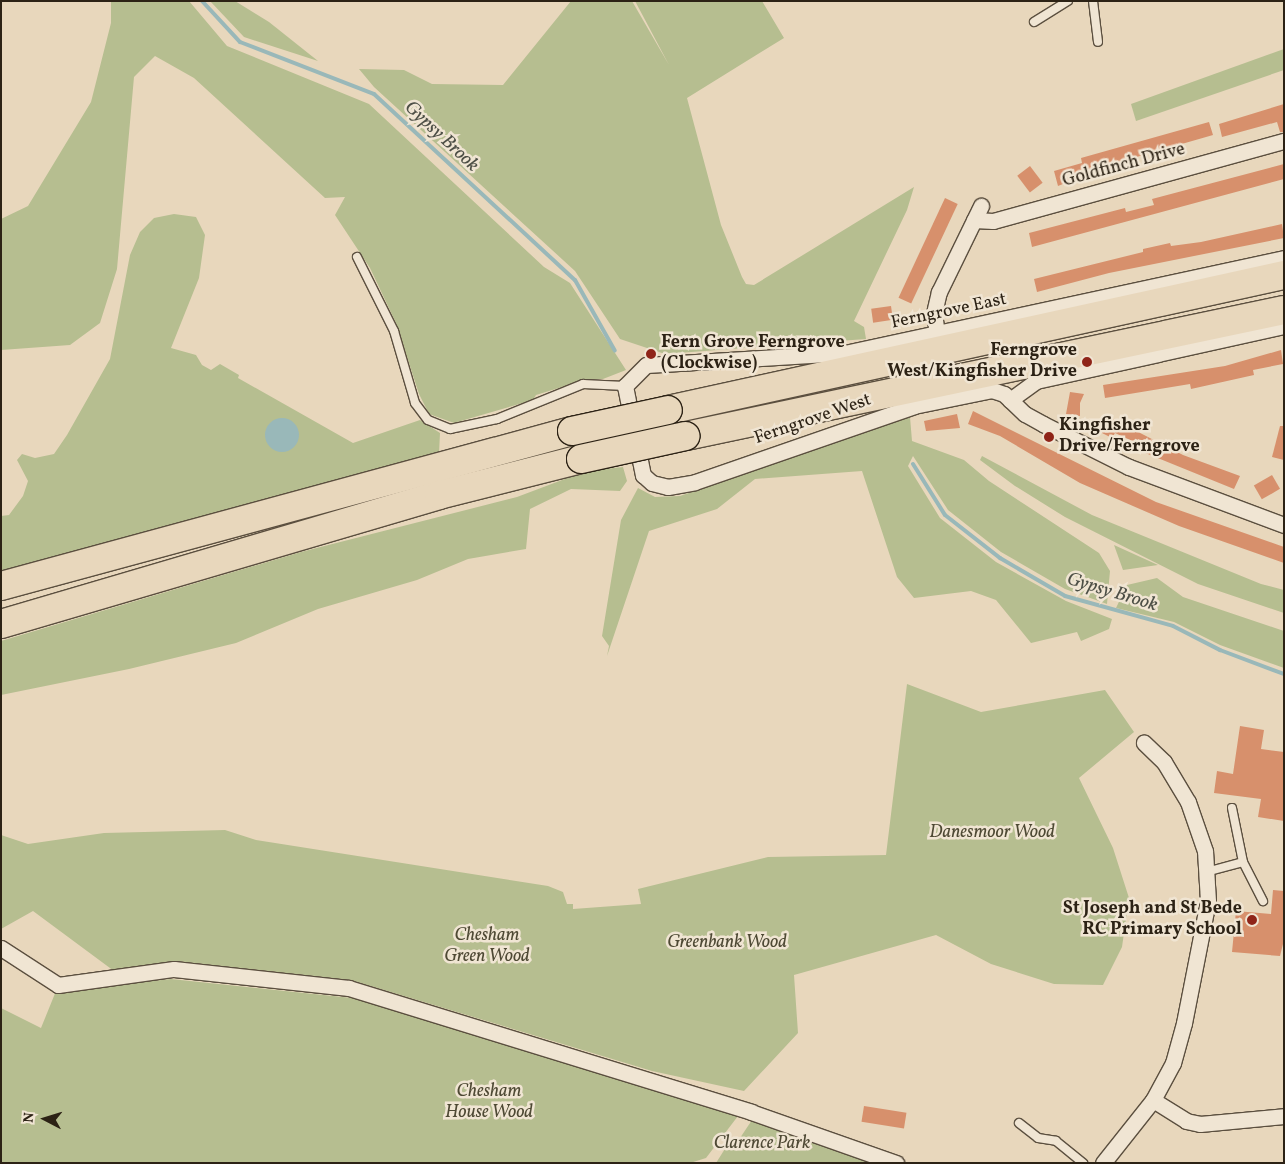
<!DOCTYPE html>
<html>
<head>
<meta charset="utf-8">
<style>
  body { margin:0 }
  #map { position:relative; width:1285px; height:1164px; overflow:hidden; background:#e8d7bc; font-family:Vollkorn,serif }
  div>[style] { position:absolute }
  .green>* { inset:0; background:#b6be90 }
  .water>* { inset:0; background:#99b8b9 }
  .round { border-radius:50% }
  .stream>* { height:4px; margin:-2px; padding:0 2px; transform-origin:2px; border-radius:2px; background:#99b8b9 }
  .building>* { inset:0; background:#d7906c; transform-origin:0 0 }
  .roads { filter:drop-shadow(1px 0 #5b4f3f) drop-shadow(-1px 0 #5b4f3f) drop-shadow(0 1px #5b4f3f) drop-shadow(0 -1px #5b4f3f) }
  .service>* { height:8px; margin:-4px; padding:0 4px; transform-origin:4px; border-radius:4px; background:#f0e5d3 }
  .minor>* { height:15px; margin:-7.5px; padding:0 7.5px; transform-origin:7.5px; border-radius:7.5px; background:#f0e5d3 }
  .motorway>* { height:28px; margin:-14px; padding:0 14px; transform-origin:14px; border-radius:14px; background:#e8d7bc }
  .bridges { filter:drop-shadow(1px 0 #2c2215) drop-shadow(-1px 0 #2c2215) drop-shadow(0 1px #2c2215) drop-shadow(0 -1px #2c2215) }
  .motorway-bridge>* { height:28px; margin:-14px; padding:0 14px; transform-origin:14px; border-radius:14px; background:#e8d7bc }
  .dots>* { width:14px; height:14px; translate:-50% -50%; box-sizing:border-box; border:2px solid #f0e5d3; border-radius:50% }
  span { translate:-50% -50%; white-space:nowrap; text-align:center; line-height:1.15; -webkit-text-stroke:5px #f0e5d3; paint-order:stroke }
  .street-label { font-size:18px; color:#2c2215 }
  .poi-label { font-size:18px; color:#2c2215; font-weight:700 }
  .left { translate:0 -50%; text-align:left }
  .right { translate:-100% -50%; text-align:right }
  .park-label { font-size:18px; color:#4e4934; font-style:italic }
  .water-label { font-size:19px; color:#4d4f46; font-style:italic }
  .frame { position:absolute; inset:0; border:2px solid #2c2215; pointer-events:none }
  .north { position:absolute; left:20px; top:1094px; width:50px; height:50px; -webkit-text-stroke:4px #f0e5d3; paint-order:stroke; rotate:275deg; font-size:14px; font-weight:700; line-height:20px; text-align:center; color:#2c2215 }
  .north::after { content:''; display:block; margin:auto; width:18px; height:22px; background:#2c2215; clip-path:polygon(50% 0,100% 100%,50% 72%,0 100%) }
</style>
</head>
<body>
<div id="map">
  <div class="green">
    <i style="clip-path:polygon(111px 1px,189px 1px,227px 46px,369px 104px,544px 267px,570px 283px,626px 370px,603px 379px,588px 379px,536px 395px,533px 400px,454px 423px,429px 414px,419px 394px,396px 323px,370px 268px,335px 215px,345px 197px,325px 198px,194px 78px,155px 56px,134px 77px,117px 269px,100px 323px,70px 345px,1px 350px,1px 219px,28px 206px,91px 102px,111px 23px)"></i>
    <i style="clip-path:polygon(210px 1px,235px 1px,269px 22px,318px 61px,244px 37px)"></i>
    <i style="clip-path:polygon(571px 1px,632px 1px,669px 65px,635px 1px,762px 1px,784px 38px,687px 98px,721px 225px,742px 277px,746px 284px,754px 285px,914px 187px,907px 210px,854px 321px,864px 327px,866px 339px,665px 354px,620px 339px,575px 271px,374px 87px,359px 69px,404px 70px,432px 84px,503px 85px)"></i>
    <i style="clip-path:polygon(1284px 49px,1284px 70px,1136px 121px,1131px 104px)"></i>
    <i style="clip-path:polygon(174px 214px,196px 217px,205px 235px,199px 278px,171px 348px,196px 355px,202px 365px,211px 370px,220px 364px,239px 375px,238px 378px,353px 443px,420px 420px,440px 433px,439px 454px,1px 578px,1px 516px,9px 515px,23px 496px,28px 481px,17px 460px,22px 454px,35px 458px,54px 454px,67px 435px,110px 359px,130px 255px,140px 232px,154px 218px)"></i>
    <i style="clip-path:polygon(910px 417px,912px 441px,964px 460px,989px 481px,1099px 553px,1110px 571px,1107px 604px,1065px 589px,1001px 552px,948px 510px,913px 456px,908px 466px,940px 518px,996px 562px,1066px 601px,1112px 619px,1109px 629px,1081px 641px,1077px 632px,1031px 643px,996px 600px,971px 591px,914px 598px,897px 577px,862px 471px,755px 479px,717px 509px,649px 531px,607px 656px,609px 646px,602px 636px,621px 520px,638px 488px,655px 497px,680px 496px)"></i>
    <i style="clip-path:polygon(982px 456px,1092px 515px,1261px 584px,1284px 590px,1284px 613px,1198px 584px,1065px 517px,1015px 486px,980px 460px)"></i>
    <i style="clip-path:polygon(623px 467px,627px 481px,620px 491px,571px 489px,530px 509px,526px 549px,468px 559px,417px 580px,318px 609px,236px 643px,129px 669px,1px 695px,1px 641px,301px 552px,517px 497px,586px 471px)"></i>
    <i style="clip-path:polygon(1114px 545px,1158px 565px,1123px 570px)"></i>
    <i style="clip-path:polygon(1157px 578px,1183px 597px,1284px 631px,1284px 668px,1220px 645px,1174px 622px,1116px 608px,1127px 585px)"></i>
    <i style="clip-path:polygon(907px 684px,981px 712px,1105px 690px,1134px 732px,1079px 778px,1113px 848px,1129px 898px,1122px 947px,1103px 985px,1054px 984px,991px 964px,936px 935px,794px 975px,798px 1033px,744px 1091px,652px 1071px,351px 980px,177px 961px,114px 971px,33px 911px,1px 929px,1px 835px,28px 844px,104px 833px,225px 830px,256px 840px,548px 886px,563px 892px,567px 904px,573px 904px,573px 909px,641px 904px,638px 889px,768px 857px,886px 855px)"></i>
    <i style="clip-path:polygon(171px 979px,352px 998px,738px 1116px,706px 1158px,690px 1163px,1px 1163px,1px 1008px,41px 1028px,56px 991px)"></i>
    <i style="clip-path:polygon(752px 1120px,873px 1163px,716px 1163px,728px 1144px,738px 1141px)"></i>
  </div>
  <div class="water">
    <i class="round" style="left:265px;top:418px;width:34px;height:34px"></i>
  </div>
  <div class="stream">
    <i style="left:202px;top:1px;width:56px;rotate:47.2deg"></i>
    <i style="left:240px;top:42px;width:144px;rotate:21.2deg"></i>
    <i style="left:374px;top:94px;width:274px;rotate:42.8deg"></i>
    <i style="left:575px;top:280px;width:81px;rotate:60.6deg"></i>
    <i style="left:913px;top:464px;width:60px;rotate:57.9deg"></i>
    <i style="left:945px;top:515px;width:70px;rotate:38deg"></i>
    <i style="left:1000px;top:558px;width:75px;rotate:30.3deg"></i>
    <i style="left:1065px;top:596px;width:112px;rotate:15.5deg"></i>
    <i style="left:1173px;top:626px;width:53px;rotate:27.1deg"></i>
    <i style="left:1220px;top:650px;width:68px;rotate:20.6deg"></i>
  </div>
  <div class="building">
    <i style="clip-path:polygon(1284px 104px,1284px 132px,1280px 132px,1277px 122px,1222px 137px,1219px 124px)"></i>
    <i style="clip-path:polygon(1209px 122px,1213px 135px,1112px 164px,1058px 186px,1054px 171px,1082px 163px,1081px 158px)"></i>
    <i style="clip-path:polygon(1284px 164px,1284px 179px,1032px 247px,1029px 233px,1125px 208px,1126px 212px,1154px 205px,1152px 199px)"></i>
    <i style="left:1030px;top:166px;width:21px;height:16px;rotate:53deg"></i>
    <i style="left:945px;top:198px;width:14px;height:110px;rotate:25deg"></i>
    <i style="clip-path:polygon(1282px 224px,1284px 238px,1109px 273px,1037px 292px,1034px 279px,1143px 252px,1143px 249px,1170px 243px,1171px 246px,1201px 242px)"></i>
    <i style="left:891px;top:306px;width:14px;height:20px;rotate:82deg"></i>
    <i style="clip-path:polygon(1281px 350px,1283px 364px,1253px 370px,1254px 375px,1191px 389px,1190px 384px,1105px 398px,1103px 385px,1225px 366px)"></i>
    <i style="clip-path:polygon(1070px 392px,1084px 394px,1080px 403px,1080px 416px,1066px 414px)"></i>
    <i style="clip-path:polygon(973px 411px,1156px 502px,1284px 547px,1284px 563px,1179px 526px,1080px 483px,1000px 436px,968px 424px)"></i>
    <i style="clip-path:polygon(957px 414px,960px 428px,926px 431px,924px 421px)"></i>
    <i style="clip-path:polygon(1109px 417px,1183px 455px,1240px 476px,1234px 489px,1138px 450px,1141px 445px,1115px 433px,1112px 438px,1102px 433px)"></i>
    <i style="clip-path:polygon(1280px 426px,1284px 426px,1284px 460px,1272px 457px)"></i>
    <i style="left:1272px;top:475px;width:16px;height:21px;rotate:60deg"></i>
    <i style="clip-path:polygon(1240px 726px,1264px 730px,1261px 749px,1284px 752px,1284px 821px,1258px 817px,1261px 799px,1214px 793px,1217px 771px,1233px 774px)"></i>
    <i style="clip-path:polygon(1273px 890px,1284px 891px,1284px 940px,1280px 956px,1232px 952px,1236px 911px,1271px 914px)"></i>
    <i style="left:864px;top:1106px;width:43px;height:16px;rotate:9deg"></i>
  </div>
  <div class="roads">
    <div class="service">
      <i style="left:1093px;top:1px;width:41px;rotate:83deg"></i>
      <i style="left:1034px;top:22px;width:40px;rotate:-32deg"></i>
      <i style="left:357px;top:257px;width:83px;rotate:63.4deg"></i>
      <i style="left:394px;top:331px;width:75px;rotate:73.7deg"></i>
      <i style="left:415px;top:403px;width:21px;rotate:53deg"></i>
      <i style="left:428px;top:420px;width:24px;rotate:22deg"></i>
      <i style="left:450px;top:429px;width:48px;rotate:-12deg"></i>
      <i style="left:497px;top:419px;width:93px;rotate:-22.1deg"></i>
      <i style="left:583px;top:384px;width:42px;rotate:2.7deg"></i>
      <i style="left:1232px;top:808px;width:55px;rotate:78.5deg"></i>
      <i style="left:1243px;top:862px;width:44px;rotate:62.9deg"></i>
      <i style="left:1206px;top:872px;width:38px;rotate:-15deg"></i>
      <i style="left:1019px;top:1123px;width:24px;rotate:38deg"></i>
      <i style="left:1038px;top:1138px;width:18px;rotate:9deg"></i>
      <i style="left:1056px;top:1141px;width:35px;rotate:39deg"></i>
    </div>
    <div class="minor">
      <i style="left:974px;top:220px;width:19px;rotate:3deg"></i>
      <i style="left:993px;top:221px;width:302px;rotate:-15.4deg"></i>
      <i style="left:1284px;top:258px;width:451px;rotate:167.8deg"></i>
      <i style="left:843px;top:353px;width:197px;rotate:176.5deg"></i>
      <i style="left:646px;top:365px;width:30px;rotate:135deg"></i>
      <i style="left:625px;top:386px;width:91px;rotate:78.6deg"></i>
      <i style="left:643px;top:475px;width:12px;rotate:42deg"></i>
      <i style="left:652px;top:483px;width:16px;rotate:14deg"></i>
      <i style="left:668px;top:487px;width:27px;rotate:-10deg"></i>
      <i style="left:695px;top:482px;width:232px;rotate:-19.1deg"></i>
      <i style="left:914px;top:406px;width:80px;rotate:-11.6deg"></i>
      <i style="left:992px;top:390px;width:13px;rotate:18deg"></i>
      <i style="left:1004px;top:394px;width:29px;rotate:44deg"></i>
      <i style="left:1025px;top:414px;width:21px;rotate:29deg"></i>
      <i style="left:1043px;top:424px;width:96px;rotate:26.6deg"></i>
      <i style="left:1129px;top:467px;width:165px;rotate:20.5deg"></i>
      <i style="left:937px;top:334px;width:21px;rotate:-98deg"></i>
      <i style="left:934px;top:313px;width:22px;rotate:-77deg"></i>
      <i style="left:939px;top:292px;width:96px;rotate:-64deg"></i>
      <i style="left:1010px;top:400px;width:32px;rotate:-36deg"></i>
      <i style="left:1036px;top:381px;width:254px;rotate:-12.5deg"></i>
      <i style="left:1px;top:948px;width:68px;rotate:33deg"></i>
      <i style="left:58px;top:985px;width:117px;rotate:-7.9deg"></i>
      <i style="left:174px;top:969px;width:176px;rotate:6.2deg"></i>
      <i style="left:349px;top:988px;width:421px;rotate:17.1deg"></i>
      <i style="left:751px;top:1112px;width:154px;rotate:19.4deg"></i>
      <i style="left:1153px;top:1100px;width:39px;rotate:32deg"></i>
      <i style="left:1186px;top:1121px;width:14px;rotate:12deg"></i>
      <i style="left:1200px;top:1124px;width:84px;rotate:-5.4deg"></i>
      <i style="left:1103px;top:1163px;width:80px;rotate:-51.6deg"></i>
      <i style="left:1153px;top:1100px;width:42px;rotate:-61.6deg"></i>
      <i style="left:1173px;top:1063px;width:41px;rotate:-74.6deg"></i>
      <i style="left:1184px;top:1023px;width:124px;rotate:-78.9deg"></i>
      <i style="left:1208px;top:901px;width:50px;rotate:-93.4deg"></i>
      <i style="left:1205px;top:851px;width:52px;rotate:-109.1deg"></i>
      <i style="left:1188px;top:802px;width:47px;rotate:-121deg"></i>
      <i style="left:1164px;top:762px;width:28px;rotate:-136deg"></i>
    </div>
    <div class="motorway">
      <i style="left:668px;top:410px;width:631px;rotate:-12.36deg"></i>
      <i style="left:686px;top:436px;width:611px;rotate:-11.9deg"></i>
      <i style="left:1px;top:586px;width:592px;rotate:-15.19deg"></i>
      <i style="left:1px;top:624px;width:457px;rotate:-16.4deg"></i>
      <i style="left:439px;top:495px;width:146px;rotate:-14.2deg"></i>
    </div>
  </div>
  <div class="bridges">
    <div class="motorway-bridge">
      <i style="left:572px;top:431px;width:98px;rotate:-12.3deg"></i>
      <i style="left:581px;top:459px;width:107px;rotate:-12.4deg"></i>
    </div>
  </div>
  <div class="dots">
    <i style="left:651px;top:354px;background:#8f2418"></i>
    <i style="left:1087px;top:362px;background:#8f2418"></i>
    <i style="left:1049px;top:437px;background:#8f2418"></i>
    <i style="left:1252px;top:920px;background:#8f2418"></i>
  </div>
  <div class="street-label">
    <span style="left:1124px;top:166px;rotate:-15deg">Goldfinch Drive</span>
    <span style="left:949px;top:312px;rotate:-12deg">Ferngrove East</span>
    <span style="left:813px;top:420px;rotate:-19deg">Ferngrove West</span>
  </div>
  <div class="poi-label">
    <span class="left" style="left:661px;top:354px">Fern Grove Ferngrove<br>(Clockwise)</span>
    <span class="right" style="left:1077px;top:362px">Ferngrove<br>West/Kingfisher Drive</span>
    <span class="left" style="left:1059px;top:437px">Kingfisher<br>Drive/Ferngrove</span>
    <span class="right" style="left:1242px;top:920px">St Joseph and St Bede<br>RC Primary School</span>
  </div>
  <div class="park-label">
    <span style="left:992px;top:833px">Danesmoor Wood</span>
    <span style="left:487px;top:947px">Chesham<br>Green Wood</span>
    <span style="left:727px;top:943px">Greenbank Wood</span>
    <span style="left:489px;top:1103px">Chesham<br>House Wood</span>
    <span style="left:762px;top:1144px">Clarence Park</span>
  </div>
  <div class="water-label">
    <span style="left:441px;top:137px;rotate:43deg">Gypsy Brook</span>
    <span style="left:1112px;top:593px;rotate:17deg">Gypsy Brook</span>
  </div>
  <div class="frame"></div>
  <div class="north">N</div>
</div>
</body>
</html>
